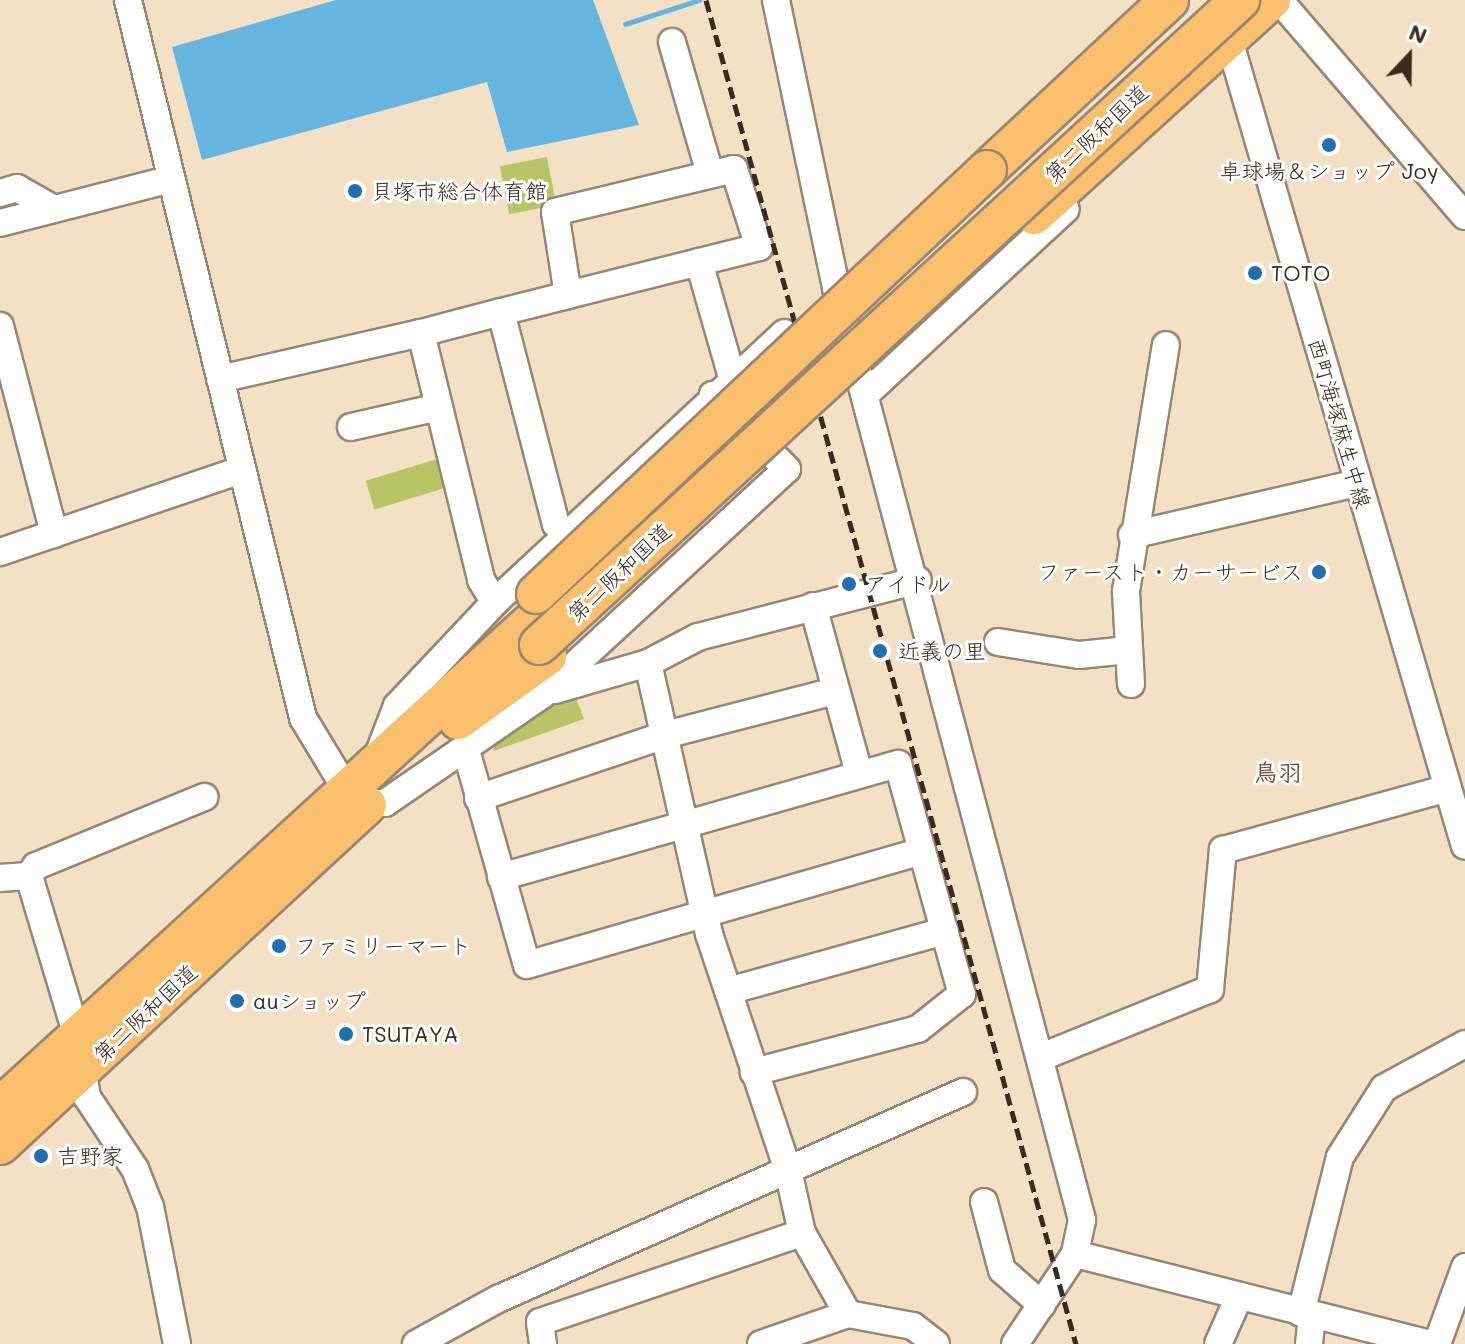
<!DOCTYPE html>
<html>
<head>
<meta charset="utf-8">
<style>
  body { margin:0 }
  #map { position:relative; width:1465px; height:1344px; overflow:hidden; background:#f3e1c6; font-family:Mali,"Klee One",sans-serif }
  div>[style] { position:absolute }
  .green>* { inset:0; background:#b8c567; transform-origin:0 0 }
  .water>* { inset:0; background:#66b5e0 }
  .stream>* { height:5px; margin:-2.5px; padding:0 2.5px; transform-origin:2.5px; border-radius:2.5px; background:#66b5e0 }
  .roads { filter:drop-shadow(2px 0 #978672) drop-shadow(-2px 0 #978672) drop-shadow(0 2px #978672) drop-shadow(0 -2px #978672) }
  .minor>* { height:26px; margin:-13px; padding:0 13px; transform-origin:13px; border-radius:13px; background:#fff }
  .highway>* { height:38px; margin:-19px; padding:0 19px; transform-origin:19px; border-radius:19px; background:#f9bf6d }
  .rail>* { height:5px; margin-top:-2.5px; transform-origin:0; background:repeating-linear-gradient(90deg,#3b2a1e 0 12px,transparent 0 18px) }
  .bridges { filter:drop-shadow(2px 0 #978672) drop-shadow(-2px 0 #978672) drop-shadow(0 2px #978672) drop-shadow(0 -2px #978672) }
  .highway-bridge>* { height:38px; margin:-19px; padding:0 19px; transform-origin:19px; border-radius:19px; background:#f9bf6d }
  .dots>* { width:22px; height:22px; translate:-50% -50%; box-sizing:border-box; border:4px solid #fff; border-radius:50% }
  span { translate:-50% -50%; white-space:nowrap; text-align:center; line-height:1.15; -webkit-text-stroke:6px #fff; paint-order:stroke }
  .street-label { font-size:22px; color:#3b2a1e }
  .poi-label { font-size:22px; color:#3b2a1e }
  .left { translate:0 -50%; text-align:left }
  .right { translate:-100% -50%; text-align:right }
  .neighbourhood-label { font-size:24px; color:#725034; font-weight:700 }
  .north { position:absolute; left:1369px; top:16px; width:80px; height:80px; -webkit-text-stroke:6px #fff; paint-order:stroke; rotate:22deg; font-size:22px; font-weight:700; line-height:32px; text-align:center; color:#3b2a1e }
  .north::after { content:''; display:block; margin:auto; width:28px; height:36px; background:#3b2a1e; clip-path:polygon(50% 0,100% 100%,50% 72%,0 100%) }
</style>
</head>
<body>
<div id="map">
  <div class="green">
    <i style="left:547px;top:157px;width:49px;height:48px;rotate:79deg"></i>
    <i style="left:447px;top:456px;width:30px;height:85px;rotate:73deg"></i>
    <i style="clip-path:polygon(571px 685px,584px 719px,494px 751px,489px 737px)"></i>
  </div>
  <div class="water">
    <i style="clip-path:polygon(336px 0,593px 0,639px 125px,507px 152px,487px 82px,202px 160px,172px 47px)"></i>
  </div>
  <div class="stream">
    <i style="left:625px;top:24px;width:78px;rotate:-18deg"></i>
  </div>
  <div class="roads">
    <div class="minor">
      <i style="left:128px;top:0;width:739px;rotate:76.3deg"></i>
      <i style="left:303px;top:718px;width:83px;rotate:58.8deg"></i>
      <i style="left:346px;top:789px;width:26px;rotate:32deg"></i>
      <i style="left:368px;top:803px;width:17px"></i>
      <i style="left:385px;top:803px;width:191px;rotate:-34.5deg"></i>
      <i style="left:542px;top:695px;width:333px;rotate:-42.7deg"></i>
      <i style="left:787px;top:469px;width:105px;rotate:-135deg"></i>
      <i style="left:776px;top:0;width:294px;rotate:78.2deg"></i>
      <i style="left:836px;top:288px;width:964px;rotate:75.21deg"></i>
      <i style="left:1082px;top:1220px;width:35px;rotate:102deg"></i>
      <i style="left:1075px;top:1254px;width:108px;rotate:123.7deg"></i>
      <i style="left:1279px;top:0;width:285px;rotate:49.3deg"></i>
      <i style="left:1225px;top:26px;width:854px;rotate:73.69deg"></i>
      <i style="left:672px;top:42px;width:137px;rotate:73.9deg"></i>
      <i style="left:0;top:193px;width:18px;rotate:-16deg"></i>
      <i style="left:17px;top:188px;width:40px;rotate:29.7deg"></i>
      <i style="left:0;top:223px;width:177px;rotate:-14.4deg"></i>
      <i style="left:699px;top:262px;width:120px;rotate:74deg"></i>
      <i style="left:501px;top:312px;width:219px;rotate:75.5deg"></i>
      <i style="left:556px;top:524px;width:16px;rotate:47deg"></i>
      <i style="left:0;top:326px;width:215px;rotate:75.4deg"></i>
      <i style="left:421px;top:333px;width:254px;rotate:76.3deg"></i>
      <i style="left:481px;top:580px;width:26px;rotate:58deg"></i>
      <i style="left:220px;top:379px;width:206px;rotate:-12.9deg"></i>
      <i style="left:421px;top:333px;width:83px;rotate:-14.7deg"></i>
      <i style="left:501px;top:312px;width:69px;rotate:-14.2deg"></i>
      <i style="left:568px;top:295px;width:197px;rotate:-14.1deg"></i>
      <i style="left:759px;top:247px;width:82px;rotate:-107.8deg"></i>
      <i style="left:734px;top:169px;width:184px;rotate:166.5deg"></i>
      <i style="left:555px;top:212px;width:84px;rotate:81.1deg"></i>
      <i style="left:866px;top:394px;width:272px;rotate:-42.8deg"></i>
      <i style="left:351px;top:427px;width:90px;rotate:-12.8deg"></i>
      <i style="left:1132px;top:535px;width:232px;rotate:-13deg"></i>
      <i style="left:0;top:552px;width:255px;rotate:-18.8deg"></i>
      <i style="left:813px;top:606px;width:173px;rotate:74.6deg"></i>
      <i style="left:998px;top:642px;width:82px;rotate:9.1deg"></i>
      <i style="left:1079px;top:655px;width:50px;rotate:-5.7deg"></i>
      <i style="left:648px;top:663px;width:278px;rotate:77.3deg"></i>
      <i style="left:709px;top:934px;width:249px;rotate:71.5deg"></i>
      <i style="left:788px;top:1170px;width:65px;rotate:77.5deg"></i>
      <i style="left:802px;top:1233px;width:93px;rotate:60.4deg"></i>
      <i style="left:848px;top:1314px;width:66px;rotate:10.5deg"></i>
      <i style="left:913px;top:1326px;width:29px;rotate:38deg"></i>
      <i style="left:1131px;top:684px;width:93px;rotate:-93.1deg"></i>
      <i style="left:1126px;top:591px;width:249px;rotate:-80.8deg"></i>
      <i style="left:555px;top:690px;width:97px;rotate:-16.2deg"></i>
      <i style="left:648px;top:663px;width:56px;rotate:-27.5deg"></i>
      <i style="left:698px;top:637px;width:227px;rotate:-14.5deg"></i>
      <i style="left:466px;top:750px;width:223px;rotate:74.2deg"></i>
      <i style="left:527px;top:965px;width:411px;rotate:-16.1deg"></i>
      <i style="left:377px;top:758px;width:56px;rotate:-69deg"></i>
      <i style="left:397px;top:706px;width:143px;rotate:-46.7deg"></i>
      <i style="left:495px;top:602px;width:395px;rotate:-42.9deg"></i>
      <i style="left:478px;top:798px;width:197px;rotate:-18.6deg"></i>
      <i style="left:665px;top:735px;width:176px;rotate:-14.5deg"></i>
      <i style="left:501px;top:877px;width:413px;rotate:-15.9deg"></i>
      <i style="left:898px;top:764px;width:239px;rotate:74.5deg"></i>
      <i style="left:962px;top:994px;width:56px;rotate:141.5deg"></i>
      <i style="left:918px;top:1029px;width:170px;rotate:165.3deg"></i>
      <i style="left:0;top:878px;width:29px;rotate:-4deg"></i>
      <i style="left:728px;top:991px;width:225px;rotate:-15.5deg"></i>
      <i style="left:1044px;top:1056px;width:179px;rotate:-22deg"></i>
      <i style="left:1210px;top:989px;width:140px;rotate:-84.7deg"></i>
      <i style="left:1223px;top:850px;width:233px;rotate:-15.4deg"></i>
      <i style="left:984px;top:1202px;width:70px;rotate:75.2deg"></i>
      <i style="left:1002px;top:1270px;width:53px;rotate:41.2deg"></i>
      <i style="left:1075px;top:1254px;width:367px;rotate:14.2deg"></i>
      <i style="left:1301px;top:1313px;width:161px;rotate:-76deg"></i>
      <i style="left:1340px;top:1157px;width:82px;rotate:-57.5deg"></i>
      <i style="left:1384px;top:1088px;width:92px;rotate:-28.5deg"></i>
      <i style="left:177px;top:1344px;width:140px;rotate:-101.1deg"></i>
      <i style="left:150px;top:1207px;width:41px;rotate:-111.5deg"></i>
      <i style="left:135px;top:1169px;width:87px;rotate:-123.7deg"></i>
      <i style="left:87px;top:1097px;width:62px;rotate:-99.3deg"></i>
      <i style="left:77px;top:1036px;width:167px;rotate:-106.7deg"></i>
      <i style="left:29px;top:876px;width:12px;rotate:-55deg"></i>
      <i style="left:36px;top:866px;width:182px;rotate:-22.3deg"></i>
      <i style="left:416px;top:1344px;width:94px;rotate:-28.8deg"></i>
      <i style="left:498px;top:1299px;width:509px;rotate:-24deg"></i>
      <i style="left:543px;top:1344px;width:22px;rotate:-98deg"></i>
      <i style="left:540px;top:1322px;width:277px;rotate:-18.8deg"></i>
      <i style="left:761px;top:1344px;width:92px;rotate:-19deg"></i>
      <i style="left:1218px;top:1344px;width:49px;rotate:-66deg"></i>
      <i style="left:1309px;top:1344px;width:29px;rotate:-84deg"></i>
      <i style="left:1437px;top:1344px;width:82px;rotate:-70deg"></i>
    </div>
    <div class="highway">
      <i style="left:987px;top:170px;width:249px;rotate:-43deg"></i>
      <i style="left:1034px;top:215px;width:320px;rotate:-42.2deg"></i>
      <i style="left:458px;top:720px;width:110px;rotate:-35.7deg"></i>
      <i style="left:0;top:1107px;width:745px;rotate:-42.39deg"></i>
      <i style="left:0;top:1145px;width:500px;rotate:-42.81deg"></i>
    </div>
  </div>
  <div class="rail">
    <i style="left:706px;top:0;width:1394px;rotate:74.61deg"></i>
  </div>
  <div class="bridges">
    <div class="highway-bridge">
      <i style="left:536px;top:594px;width:619px;rotate:-43.23deg"></i>
      <i style="left:539px;top:645px;width:953px;rotate:-42.62deg"></i>
    </div>
  </div>
  <div class="dots">
    <i style="left:1329px;top:145px;background:#1f6fb2"></i>
    <i style="left:355px;top:191px;background:#1f6fb2"></i>
    <i style="left:1255px;top:273px;background:#1f6fb2"></i>
    <i style="left:1319px;top:572px;background:#1f6fb2"></i>
    <i style="left:849px;top:584px;background:#1f6fb2"></i>
    <i style="left:880px;top:651px;background:#1f6fb2"></i>
    <i style="left:279px;top:946px;background:#1f6fb2"></i>
    <i style="left:237px;top:1001px;background:#1f6fb2"></i>
    <i style="left:346px;top:1034px;background:#1f6fb2"></i>
    <i style="left:41px;top:1156px;background:#1f6fb2"></i>
  </div>
  <div class="street-label">
    <span style="left:1096px;top:133px;rotate:-43deg">第二阪和国道</span>
    <span style="left:1340px;top:423px;rotate:74deg">西町海塚麻生中線</span>
    <span style="left:619px;top:572px;rotate:-43deg">第二阪和国道</span>
    <span style="left:145px;top:1013px;rotate:-43deg">第二阪和国道</span>
  </div>
  <div class="poi-label">
    <span style="left:1329px;top:171px">卓球場＆ショップ Joy</span>
    <span class="left" style="left:371px;top:191px">貝塚市総合体育館</span>
    <span class="left" style="left:1271px;top:273px">TOTO</span>
    <span class="right" style="left:1303px;top:572px">ファースト・カーサービス</span>
    <span class="left" style="left:865px;top:584px">アイドル</span>
    <span class="left" style="left:898px;top:651px">近義の里</span>
    <span class="left" style="left:295px;top:946px">ファミリーマート</span>
    <span class="left" style="left:253px;top:1001px">auショップ</span>
    <span class="left" style="left:362px;top:1034px">TSUTAYA</span>
    <span class="left" style="left:57px;top:1156px">吉野家</span>
  </div>
  <div class="neighbourhood-label">
    <span style="left:1278px;top:772px">鳥羽</span>
  </div>
  <div class="north">N</div>
</div>
</body>
</html>
